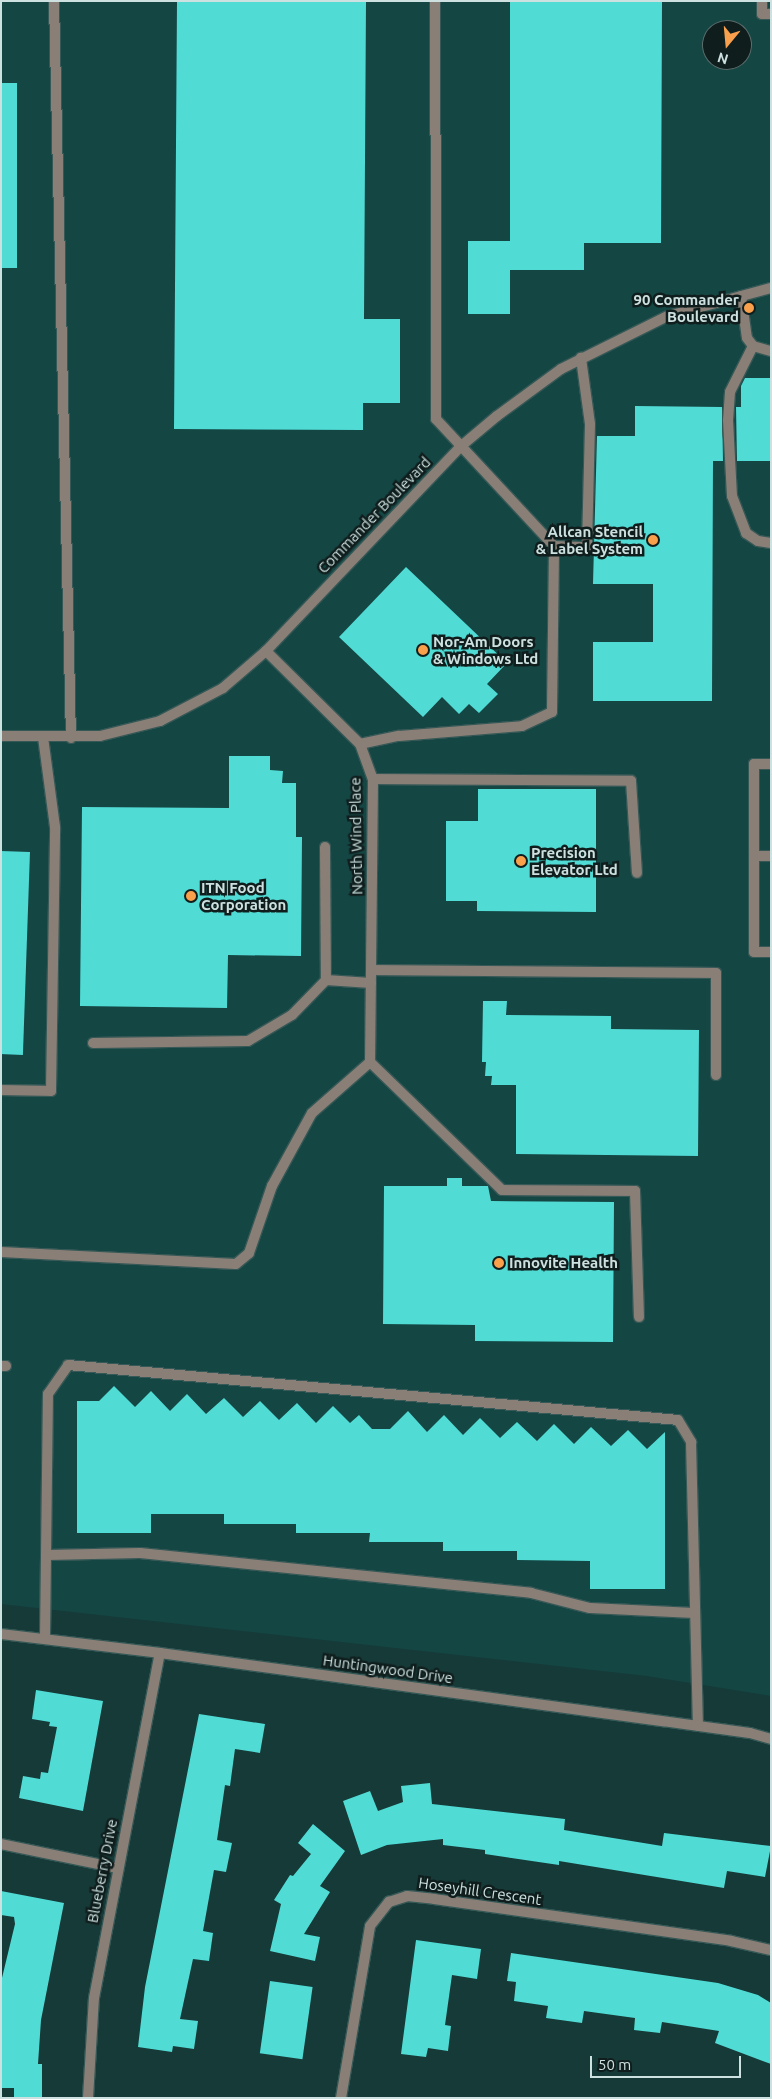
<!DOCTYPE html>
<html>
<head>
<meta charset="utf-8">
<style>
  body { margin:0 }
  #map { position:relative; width:772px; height:2099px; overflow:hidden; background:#153a38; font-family:Ubuntu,sans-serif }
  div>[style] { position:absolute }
  .built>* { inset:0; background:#144644 }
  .building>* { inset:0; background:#51dbd5; transform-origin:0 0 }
  .roads { filter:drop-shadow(1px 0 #365856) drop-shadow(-1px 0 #365856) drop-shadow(0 1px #365856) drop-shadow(0 -1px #365856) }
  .service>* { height:10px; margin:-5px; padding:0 5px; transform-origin:5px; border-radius:5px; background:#8a7f76 }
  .minor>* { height:10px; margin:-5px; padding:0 5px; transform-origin:5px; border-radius:5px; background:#8a7f76 }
  .tertiary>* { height:10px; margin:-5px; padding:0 5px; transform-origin:5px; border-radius:5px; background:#8a7f76 }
  .dots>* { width:14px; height:14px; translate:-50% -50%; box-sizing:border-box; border:2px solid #0f1e1d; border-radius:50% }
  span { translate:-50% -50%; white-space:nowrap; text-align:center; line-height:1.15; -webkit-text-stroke:5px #0f1e1d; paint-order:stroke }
  .poi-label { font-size:15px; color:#cde1e0; font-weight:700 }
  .right { translate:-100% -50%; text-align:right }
  .left { translate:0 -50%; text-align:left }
  .street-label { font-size:15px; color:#cde1e0 }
  .frame { position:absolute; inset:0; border:2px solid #cde1e0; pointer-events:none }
  .north { position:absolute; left:702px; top:20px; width:50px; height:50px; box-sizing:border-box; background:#0f1e1d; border:1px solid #5b6c6b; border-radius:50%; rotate:197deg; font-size:14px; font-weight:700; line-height:20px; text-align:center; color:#cde1e0 }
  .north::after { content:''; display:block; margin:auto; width:18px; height:22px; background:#f9a04c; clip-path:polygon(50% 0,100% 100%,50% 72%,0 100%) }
  .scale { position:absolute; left:590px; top:2056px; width:151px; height:22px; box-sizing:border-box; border:2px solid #cde1e0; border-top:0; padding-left:6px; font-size:15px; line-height:18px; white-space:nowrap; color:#cde1e0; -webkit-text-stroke:4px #0f1e1d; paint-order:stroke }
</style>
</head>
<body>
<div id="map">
  <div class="built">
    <i style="clip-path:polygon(evenodd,1px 1px,771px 1px,771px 1696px,647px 1676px,1px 1604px,1px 1px,712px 30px,742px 30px,742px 60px,712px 60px,712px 30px)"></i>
  </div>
  <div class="building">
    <i style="clip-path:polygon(177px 1px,366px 1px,364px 319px,400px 319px,400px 403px,363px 403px,363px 430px,174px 429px)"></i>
    <i style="clip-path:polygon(510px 1px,662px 1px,661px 243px,584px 243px,584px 270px,510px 270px,510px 314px,468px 314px,468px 241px,510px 241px)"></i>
    <i style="left:1px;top:83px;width:16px;height:185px"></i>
    <i style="clip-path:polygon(745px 378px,771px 378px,771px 461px,737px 461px,736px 407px,741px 407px,741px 386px)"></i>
    <i style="clip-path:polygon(635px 406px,722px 407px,723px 461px,713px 461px,712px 701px,593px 701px,593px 642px,653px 642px,653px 584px,593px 584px,597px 436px,635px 436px)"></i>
    <i style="clip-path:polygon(406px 567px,507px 663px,487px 684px,498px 694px,479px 713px,469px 704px,459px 714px,442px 697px,423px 717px,339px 637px)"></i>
    <i style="clip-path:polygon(229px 756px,270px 756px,270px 770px,283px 771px,282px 783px,296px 783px,296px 837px,302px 837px,301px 956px,228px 955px,227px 1008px,80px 1006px,82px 807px,229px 808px)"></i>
    <i style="clip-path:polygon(478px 789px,596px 789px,596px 912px,477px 911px,477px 901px,446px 901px,446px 821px,478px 821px)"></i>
    <i style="left:1px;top:851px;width:29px;height:203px;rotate:2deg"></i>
    <i style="clip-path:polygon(483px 1001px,507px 1001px,506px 1015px,611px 1016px,611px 1029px,699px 1030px,698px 1156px,516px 1154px,516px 1085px,491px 1085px,492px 1076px,485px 1076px,486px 1062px,482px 1062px)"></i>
    <i style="clip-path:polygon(447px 1178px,462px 1178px,462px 1186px,488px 1186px,491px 1201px,614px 1202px,613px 1342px,475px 1341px,475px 1325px,383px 1324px,384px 1186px,447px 1186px)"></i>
    <i style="clip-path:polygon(114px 1386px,135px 1407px,151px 1391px,170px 1411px,187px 1394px,206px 1414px,224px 1398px,243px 1417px,260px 1401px,279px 1420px,297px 1403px,316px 1423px,333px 1406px,350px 1423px,359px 1415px,372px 1429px,390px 1429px,408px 1411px,427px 1432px,444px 1415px,463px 1435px,480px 1418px,500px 1438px,517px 1422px,537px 1441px,554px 1424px,574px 1444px,591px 1427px,611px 1446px,628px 1430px,647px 1449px,665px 1432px,665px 1589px,590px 1589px,590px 1561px,517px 1560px,517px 1551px,443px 1551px,443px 1542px,369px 1542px,370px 1533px,296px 1533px,296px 1524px,224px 1524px,224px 1514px,151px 1514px,151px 1533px,77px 1533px,77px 1401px,99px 1401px)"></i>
    <i style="clip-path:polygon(36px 1690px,103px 1701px,83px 1811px,19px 1798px,23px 1776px,40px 1779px,41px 1772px,48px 1773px,57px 1727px,49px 1726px,50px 1722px,32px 1719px)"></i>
    <i style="clip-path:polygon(199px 1714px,265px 1724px,260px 1753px,235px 1749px,230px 1786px,225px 1785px,217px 1840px,232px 1843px,226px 1872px,214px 1870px,203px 1931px,213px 1933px,209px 1961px,193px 1959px,180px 2019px,198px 2021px,194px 2049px,173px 2046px,172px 2052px,138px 2047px,145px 1987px)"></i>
    <i style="clip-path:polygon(430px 1783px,432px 1804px,565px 1819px,564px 1830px,662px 1846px,664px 1833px,771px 1846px,765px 1877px,727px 1871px,724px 1888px,559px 1861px,559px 1865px,485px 1854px,485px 1850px,443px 1845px,443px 1839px,387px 1845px,361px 1855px,343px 1801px,370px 1791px,378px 1811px,403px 1802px,401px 1786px)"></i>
    <i style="clip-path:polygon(313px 1824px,345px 1851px,320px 1886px,330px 1892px,304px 1934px,320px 1937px,315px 1961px,270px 1951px,281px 1904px,274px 1900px,290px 1875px,293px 1876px,311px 1854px,298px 1843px)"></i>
    <i style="clip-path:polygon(1px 1891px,64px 1903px,41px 2020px,38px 2064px,42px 2064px,42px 2098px,14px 2098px,14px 2088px,1px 2088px,1px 1982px,15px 1924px,14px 1917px,1px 1915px)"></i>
    <i style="clip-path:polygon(416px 1940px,481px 1949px,477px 1979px,452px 1975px,445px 2025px,451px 2026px,448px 2051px,428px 2048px,426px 2057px,401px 2054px)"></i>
    <i style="clip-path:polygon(511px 1953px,718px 1983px,758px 1995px,771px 2003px,771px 2064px,715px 2043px,719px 2031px,662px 2022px,660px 2033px,634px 2030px,635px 2018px,584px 2011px,582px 2023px,546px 2018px,548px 2006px,514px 2001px,516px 1982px,507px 1981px)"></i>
    <i style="left:270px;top:1981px;width:43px;height:73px;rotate:8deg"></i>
  </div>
  <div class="roads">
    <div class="service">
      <i style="left:54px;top:1px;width:737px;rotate:88.68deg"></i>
      <i style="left:762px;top:1px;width:13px;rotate:90deg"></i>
      <i style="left:762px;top:14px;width:9px"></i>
      <i style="left:741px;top:296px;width:42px;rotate:81.9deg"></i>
      <i style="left:747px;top:338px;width:10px;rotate:53deg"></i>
      <i style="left:753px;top:346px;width:19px;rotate:16deg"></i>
      <i style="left:753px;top:346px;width:51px;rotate:116.6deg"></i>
      <i style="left:730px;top:392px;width:28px;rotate:94deg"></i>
      <i style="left:728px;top:420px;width:76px;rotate:87deg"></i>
      <i style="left:732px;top:496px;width:40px;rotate:69deg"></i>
      <i style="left:746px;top:533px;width:14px;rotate:34deg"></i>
      <i style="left:758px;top:541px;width:13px;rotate:9deg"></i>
      <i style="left:554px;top:546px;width:33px;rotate:2deg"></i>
      <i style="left:587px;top:547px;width:123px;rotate:-88.6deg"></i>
      <i style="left:590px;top:424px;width:67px;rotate:-97.8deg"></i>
      <i style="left:360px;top:744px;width:40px;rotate:-12deg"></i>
      <i style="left:399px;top:736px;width:123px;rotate:-4.6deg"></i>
      <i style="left:522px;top:726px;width:33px;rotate:-25deg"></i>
      <i style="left:552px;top:712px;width:166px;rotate:-89.3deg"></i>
      <i style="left:554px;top:546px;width:173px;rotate:-132.9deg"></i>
      <i style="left:436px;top:419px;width:418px;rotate:-90.1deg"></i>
      <i style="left:771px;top:764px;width:17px;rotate:180deg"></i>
      <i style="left:754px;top:764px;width:188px;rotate:90deg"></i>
      <i style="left:754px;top:952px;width:17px"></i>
      <i style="left:373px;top:779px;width:258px;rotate:0.4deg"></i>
      <i style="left:631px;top:781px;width:92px;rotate:86.3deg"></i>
      <i style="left:325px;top:847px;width:133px;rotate:89.6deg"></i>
      <i style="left:754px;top:856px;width:17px"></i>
      <i style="left:371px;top:970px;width:345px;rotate:0.5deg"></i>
      <i style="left:716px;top:973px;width:102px;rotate:90deg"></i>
      <i style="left:93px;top:1043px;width:155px;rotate:-0.7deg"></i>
      <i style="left:248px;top:1041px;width:51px;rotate:-30.6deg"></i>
      <i style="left:292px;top:1015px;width:49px;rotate:-45.8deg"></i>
      <i style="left:326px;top:980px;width:45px;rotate:3.8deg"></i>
      <i style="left:1px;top:1090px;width:50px;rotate:1.1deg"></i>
      <i style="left:51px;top:1091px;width:264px;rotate:-89.1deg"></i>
      <i style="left:55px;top:827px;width:91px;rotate:-97.6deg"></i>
      <i style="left:1px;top:1252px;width:235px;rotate:2.9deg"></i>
      <i style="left:236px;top:1264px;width:17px;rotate:-40deg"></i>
      <i style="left:249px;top:1253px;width:71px;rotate:-71.1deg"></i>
      <i style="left:272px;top:1186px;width:83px;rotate:-61.3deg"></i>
      <i style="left:312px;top:1113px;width:77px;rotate:-41.3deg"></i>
      <i style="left:370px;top:1062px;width:184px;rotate:44.1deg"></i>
      <i style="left:502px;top:1190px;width:133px;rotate:0.4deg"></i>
      <i style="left:635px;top:1191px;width:126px;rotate:88.2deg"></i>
      <i style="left:1px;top:1366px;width:5px"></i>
      <i style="left:47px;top:1555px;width:93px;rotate:-1.2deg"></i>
      <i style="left:140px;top:1553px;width:393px;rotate:5.8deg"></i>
      <i style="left:531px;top:1593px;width:61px;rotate:14.3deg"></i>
      <i style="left:590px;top:1608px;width:104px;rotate:2.8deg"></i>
      <i style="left:45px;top:1637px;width:243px;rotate:-89.3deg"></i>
      <i style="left:48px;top:1394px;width:35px;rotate:-55deg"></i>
      <i style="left:68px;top:1365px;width:612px;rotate:5.15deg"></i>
      <i style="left:678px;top:1420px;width:26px;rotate:59deg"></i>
      <i style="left:691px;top:1442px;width:284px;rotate:88.6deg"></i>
    </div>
    <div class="minor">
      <i style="left:266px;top:651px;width:132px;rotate:44.7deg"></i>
      <i style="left:360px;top:744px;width:37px;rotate:70deg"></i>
      <i style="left:373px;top:779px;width:283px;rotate:90.6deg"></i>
      <i style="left:1px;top:1844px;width:118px;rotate:11.7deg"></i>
      <i style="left:88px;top:2098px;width:100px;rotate:-86.6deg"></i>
      <i style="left:94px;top:1998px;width:351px;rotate:-79.2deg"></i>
      <i style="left:341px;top:2098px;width:174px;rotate:-80.4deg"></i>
      <i style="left:370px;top:1926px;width:31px;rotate:-52deg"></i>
      <i style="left:389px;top:1902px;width:19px;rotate:-18deg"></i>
      <i style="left:407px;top:1896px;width:27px;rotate:6deg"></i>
      <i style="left:434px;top:1899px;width:300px;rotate:8deg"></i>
      <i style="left:731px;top:1941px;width:41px;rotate:12.7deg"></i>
    </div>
    <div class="tertiary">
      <i style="left:1px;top:736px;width:99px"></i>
      <i style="left:100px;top:736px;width:62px;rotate:-14deg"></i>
      <i style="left:160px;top:721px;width:71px;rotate:-27.6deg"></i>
      <i style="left:223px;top:688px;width:57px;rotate:-40.7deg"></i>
      <i style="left:266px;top:651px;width:282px;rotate:-46.4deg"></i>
      <i style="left:460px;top:447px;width:48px;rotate:-40deg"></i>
      <i style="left:497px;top:416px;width:79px;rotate:-36.3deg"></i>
      <i style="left:561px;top:369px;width:119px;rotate:-26.4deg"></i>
      <i style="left:668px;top:316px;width:107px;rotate:-15.2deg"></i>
      <i style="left:1px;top:1634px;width:160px;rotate:6.8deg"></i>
      <i style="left:160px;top:1653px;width:595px;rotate:7.72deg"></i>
      <i style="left:750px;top:1733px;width:22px;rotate:16deg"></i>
    </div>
  </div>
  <div class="dots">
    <i style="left:749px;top:308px;background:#f9a04c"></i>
    <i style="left:653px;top:540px;background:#f9a04c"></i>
    <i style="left:423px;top:650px;background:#f9a04c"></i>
    <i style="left:521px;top:861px;background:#f9a04c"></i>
    <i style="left:191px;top:896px;background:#f9a04c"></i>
    <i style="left:499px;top:1263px;background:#f9a04c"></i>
  </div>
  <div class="poi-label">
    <span class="right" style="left:739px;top:308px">90 Commander<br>Boulevard</span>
    <span class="right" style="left:643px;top:540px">Allcan Stencil<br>&amp; Label System</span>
    <span class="left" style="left:433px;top:650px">Nor-Am Doors<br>&amp; Windows Ltd</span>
    <span class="left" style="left:531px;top:861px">Precision<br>Elevator Ltd</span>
    <span class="left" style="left:201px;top:896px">ITN Food<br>Corporation</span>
    <span class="left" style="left:509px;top:1263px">Innovite Health</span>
  </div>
  <div class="street-label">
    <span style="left:374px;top:515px;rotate:-46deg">Commander Boulevard</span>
    <span style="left:356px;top:836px;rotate:-91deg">North Wind Place</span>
    <span style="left:388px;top:1669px;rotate:8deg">Huntingwood Drive</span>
    <span style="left:102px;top:1871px;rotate:-79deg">Blueberry Drive</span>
    <span style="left:480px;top:1891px;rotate:8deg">Hoseyhill Crescent</span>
  </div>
  <div class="frame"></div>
  <div class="north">N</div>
  <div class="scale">50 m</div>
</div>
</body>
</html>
